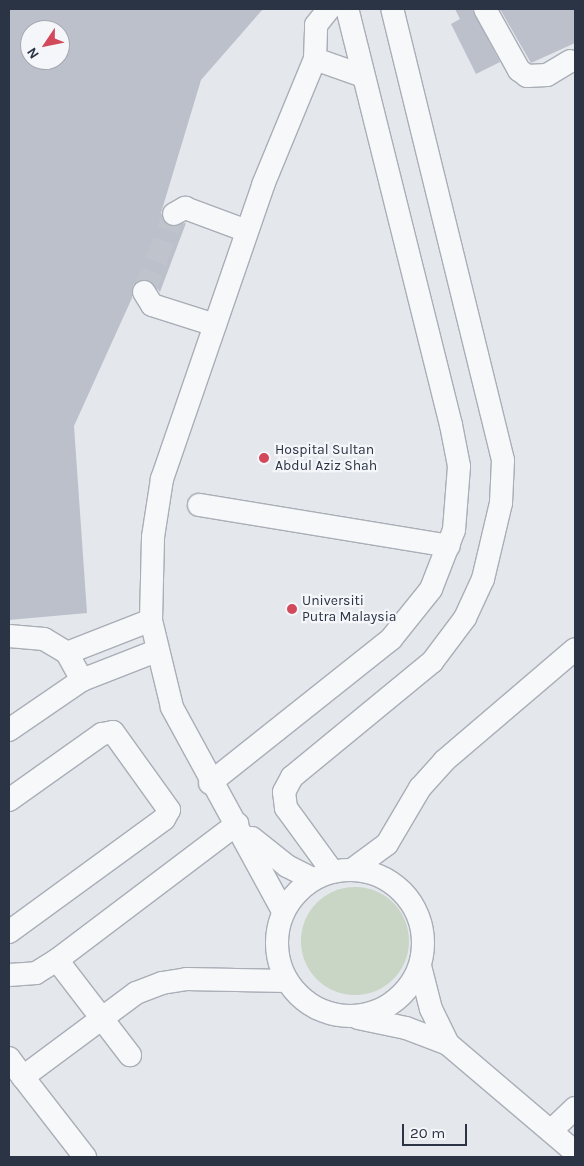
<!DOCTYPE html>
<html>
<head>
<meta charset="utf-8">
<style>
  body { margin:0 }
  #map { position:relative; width:584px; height:1166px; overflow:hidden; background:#e4e7ec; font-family:Karla,sans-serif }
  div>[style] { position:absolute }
  .green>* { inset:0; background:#c9d6c5 }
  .round { border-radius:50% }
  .building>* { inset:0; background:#bbc0ca }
  .minor-tunnel>* { height:22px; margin-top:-11px; transform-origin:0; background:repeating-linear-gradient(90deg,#bfc3cb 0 22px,transparent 0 33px) }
  .roads { filter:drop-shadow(1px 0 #a9aeb7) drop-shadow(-1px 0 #a9aeb7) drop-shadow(0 1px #a9aeb7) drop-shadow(0 -1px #a9aeb7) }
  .minor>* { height:22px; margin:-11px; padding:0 11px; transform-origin:11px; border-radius:11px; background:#f7f8fa }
  .minor>.ring { margin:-11px; padding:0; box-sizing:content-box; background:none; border:22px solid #f7f8fa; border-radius:50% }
  .dots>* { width:14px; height:14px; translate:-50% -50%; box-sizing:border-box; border:2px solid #f4f6f9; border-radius:50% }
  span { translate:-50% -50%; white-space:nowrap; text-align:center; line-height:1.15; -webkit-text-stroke:4.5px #f4f6f9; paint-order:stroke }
  .poi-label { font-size:14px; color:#2b3445 }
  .left { translate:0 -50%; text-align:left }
  .frame { position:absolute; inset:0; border:10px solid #2b3445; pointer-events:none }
  .north { position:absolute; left:20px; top:20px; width:50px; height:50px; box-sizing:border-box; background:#f4f6f9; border:1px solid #a4a8b1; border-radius:50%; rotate:236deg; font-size:14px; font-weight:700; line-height:20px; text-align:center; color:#2b3445 }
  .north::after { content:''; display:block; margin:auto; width:18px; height:22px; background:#d1495b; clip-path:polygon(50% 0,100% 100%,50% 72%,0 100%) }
  .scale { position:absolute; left:402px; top:1124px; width:65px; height:22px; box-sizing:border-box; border:2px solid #2b3445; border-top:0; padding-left:6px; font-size:15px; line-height:18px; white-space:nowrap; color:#2b3445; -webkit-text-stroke:4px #f4f6f9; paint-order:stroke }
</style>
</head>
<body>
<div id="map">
  <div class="green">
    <i class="round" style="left:301px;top:887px;width:108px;height:108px"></i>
  </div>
  <div class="building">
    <i style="clip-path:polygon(evenodd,9px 9px,263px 9px,201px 80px,161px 213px,168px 225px,186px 223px,160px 292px,150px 280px,133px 285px,132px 298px,74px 426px,87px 613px,9px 620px,9px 9px,30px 30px,60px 30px,60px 60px,30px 60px,30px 30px)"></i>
    <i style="clip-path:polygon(455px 9px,472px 9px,500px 62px,476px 74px,451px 24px,460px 19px)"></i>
    <i style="clip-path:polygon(500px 9px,575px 9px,575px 43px,531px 63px)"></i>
  </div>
  <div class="minor-tunnel">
    <i style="left:144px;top:292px;width:84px;rotate:-69deg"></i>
  </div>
  <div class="roads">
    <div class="minor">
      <i style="left:485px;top:9px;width:70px;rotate:60.9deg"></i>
      <i style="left:519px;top:70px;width:10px;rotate:37deg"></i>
      <i style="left:527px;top:76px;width:20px;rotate:-3deg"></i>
      <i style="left:547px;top:75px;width:27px;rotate:-31deg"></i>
      <i style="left:315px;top:59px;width:51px;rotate:19.5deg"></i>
      <i style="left:174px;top:214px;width:13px;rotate:-29deg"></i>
      <i style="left:185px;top:208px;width:66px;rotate:20.4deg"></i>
      <i style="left:144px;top:292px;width:15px;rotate:58deg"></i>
      <i style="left:152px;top:305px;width:66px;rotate:17.6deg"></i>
      <i style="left:199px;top:505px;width:253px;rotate:9.3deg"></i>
      <i style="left:9px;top:636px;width:35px;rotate:5deg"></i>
      <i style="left:44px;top:639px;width:27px;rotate:31deg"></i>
      <i style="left:67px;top:653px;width:31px;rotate:61deg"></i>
      <i style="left:67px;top:653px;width:90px;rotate:-21.4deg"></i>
      <i style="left:9px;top:730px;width:88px;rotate:-34.4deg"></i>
      <i style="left:82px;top:680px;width:79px;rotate:-21.4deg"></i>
      <i style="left:210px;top:783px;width:231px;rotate:-38.5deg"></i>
      <i style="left:391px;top:639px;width:64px;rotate:-51.3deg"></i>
      <i style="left:431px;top:589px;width:63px;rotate:-68.7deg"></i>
      <i style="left:454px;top:530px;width:64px;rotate:-85.5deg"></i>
      <i style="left:459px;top:466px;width:42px;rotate:-101deg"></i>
      <i style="left:451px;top:425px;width:429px;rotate:-104deg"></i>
      <i style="left:9px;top:800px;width:114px;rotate:-35.4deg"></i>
      <i style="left:102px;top:734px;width:11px;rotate:-10deg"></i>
      <i style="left:113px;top:732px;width:96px;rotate:54.3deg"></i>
      <i style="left:169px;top:810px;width:10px;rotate:119deg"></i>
      <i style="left:164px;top:819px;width:192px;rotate:143.9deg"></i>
      <i style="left:252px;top:838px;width:45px;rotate:38.7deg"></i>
      <i style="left:287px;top:866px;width:29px;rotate:27deg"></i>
      <i style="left:353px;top:869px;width:42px;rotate:-36.3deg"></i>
      <i style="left:387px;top:844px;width:65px;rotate:-59.5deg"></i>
      <i style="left:420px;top:788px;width:36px;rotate:-48deg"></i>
      <i style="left:444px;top:761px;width:172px;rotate:-40.5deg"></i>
      <i class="ring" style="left:277px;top:870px;width:124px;height:124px"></i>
      <i style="left:332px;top:871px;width:78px;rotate:-126.1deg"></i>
      <i style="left:286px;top:808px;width:16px;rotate:-97deg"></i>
      <i style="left:284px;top:792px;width:17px;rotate:-62deg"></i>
      <i style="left:292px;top:777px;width:181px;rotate:-39.4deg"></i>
      <i style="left:432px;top:662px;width:55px;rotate:-53.1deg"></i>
      <i style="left:465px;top:618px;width:43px;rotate:-65.2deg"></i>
      <i style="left:483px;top:579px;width:78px;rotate:-76.7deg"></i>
      <i style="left:501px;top:503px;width:43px;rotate:-87.3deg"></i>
      <i style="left:503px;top:460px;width:464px;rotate:-103.8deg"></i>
      <i style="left:283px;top:911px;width:232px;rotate:-118.6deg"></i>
      <i style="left:172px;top:707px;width:89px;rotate:-103.6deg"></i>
      <i style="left:151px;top:620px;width:83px;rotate:-88.6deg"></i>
      <i style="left:153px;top:537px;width:59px;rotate:-81.2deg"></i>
      <i style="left:162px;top:479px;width:311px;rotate:-71deg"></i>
      <i style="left:263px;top:185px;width:136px;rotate:-67.6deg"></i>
      <i style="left:315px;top:59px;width:34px;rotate:-88deg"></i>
      <i style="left:316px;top:25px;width:21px;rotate:-51deg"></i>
      <i style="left:57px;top:960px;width:120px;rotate:52.5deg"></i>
      <i style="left:420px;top:966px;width:44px;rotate:75.7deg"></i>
      <i style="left:431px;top:1009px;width:39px;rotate:64deg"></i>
      <i style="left:9px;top:975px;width:27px;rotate:-4deg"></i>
      <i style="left:36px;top:973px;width:25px;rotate:-32deg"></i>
      <i style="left:57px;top:960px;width:226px;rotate:-37.1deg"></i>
      <i style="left:358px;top:1018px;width:49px;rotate:11.8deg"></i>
      <i style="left:406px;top:1028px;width:45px;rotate:20.9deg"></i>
      <i style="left:448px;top:1044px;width:167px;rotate:40.4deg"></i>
      <i style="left:9px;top:1058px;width:24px;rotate:54deg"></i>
      <i style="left:551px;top:1131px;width:33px;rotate:-44deg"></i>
      <i style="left:85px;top:1157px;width:101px;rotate:-127.8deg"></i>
      <i style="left:23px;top:1077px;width:141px;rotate:-36.6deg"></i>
      <i style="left:136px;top:993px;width:28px;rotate:-21deg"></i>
      <i style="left:162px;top:983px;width:24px;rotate:-9deg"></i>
      <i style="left:186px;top:979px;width:101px;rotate:1.1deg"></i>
    </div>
  </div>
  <div class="dots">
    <i style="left:264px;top:458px;background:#d1495b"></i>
    <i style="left:292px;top:609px;background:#d1495b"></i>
  </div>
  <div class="poi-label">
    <span class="left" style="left:275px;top:458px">Hospital Sultan<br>Abdul Aziz Shah</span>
    <span class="left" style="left:302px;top:609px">Universiti<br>Putra Malaysia</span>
  </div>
  <div class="frame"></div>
  <div class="north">N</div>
  <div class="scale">20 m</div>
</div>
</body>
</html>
